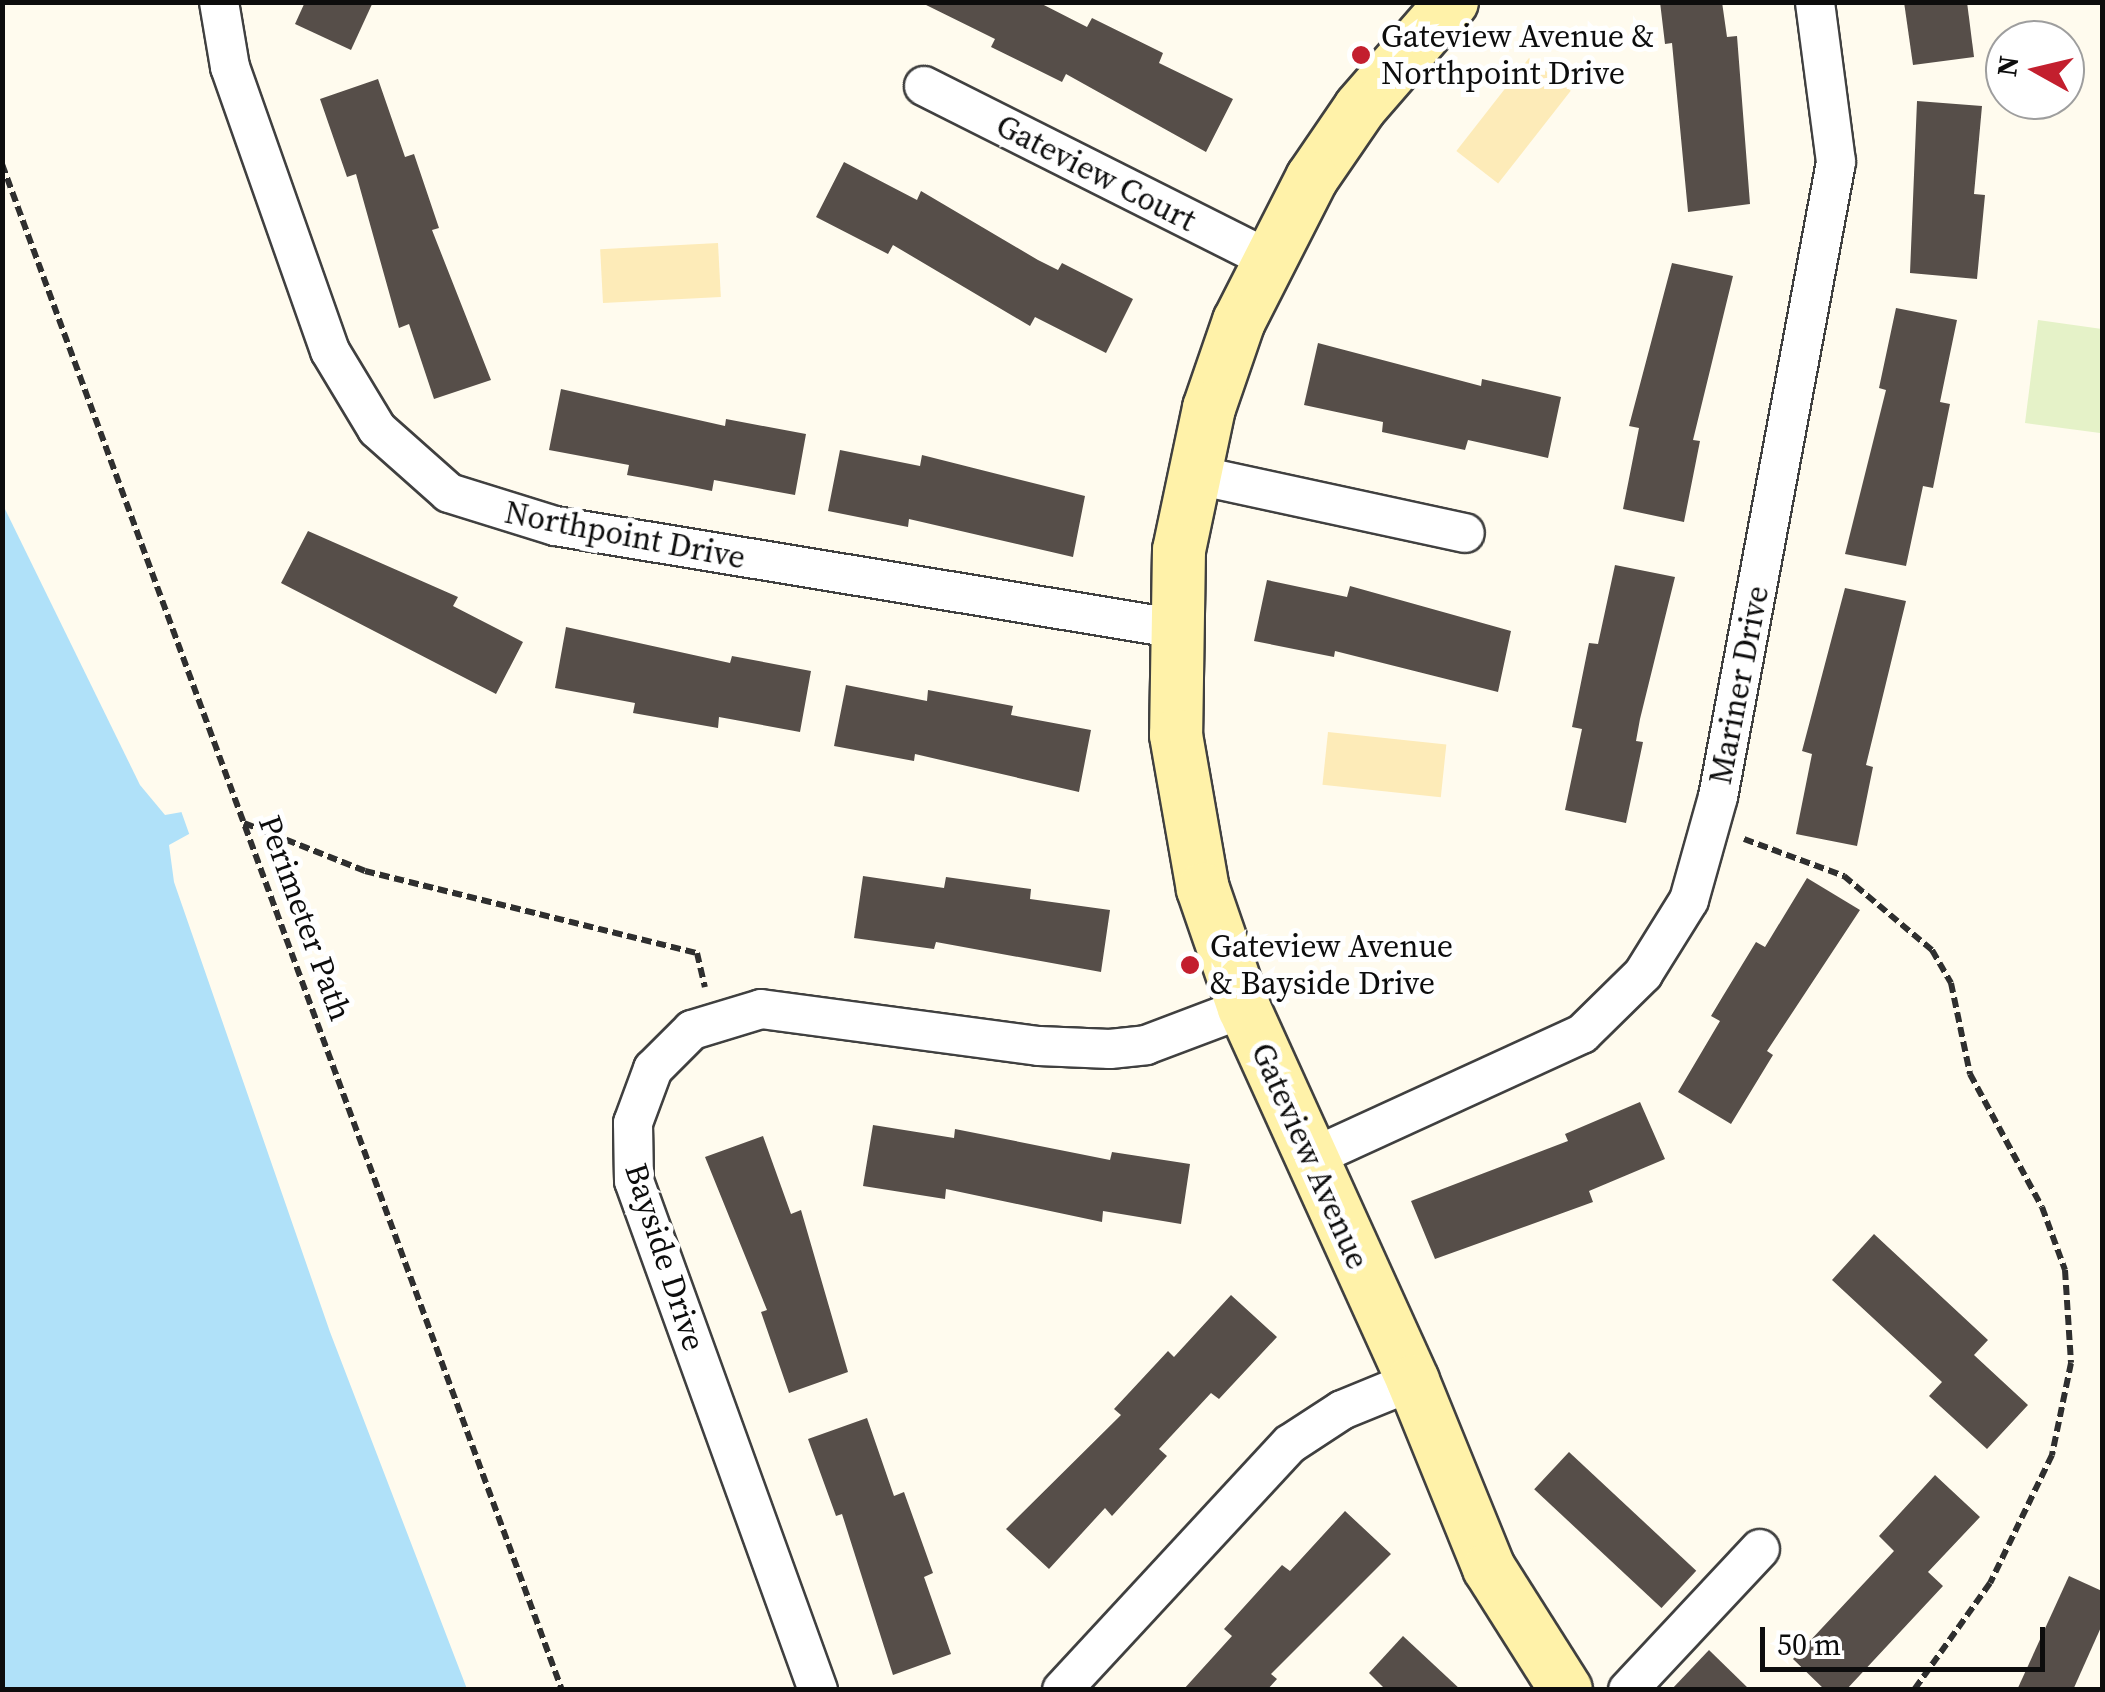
<!DOCTYPE html>
<html>
<head>
<meta charset="utf-8">
<style>
  body { margin:0 }
  #map { position:relative; width:2105px; height:1692px; overflow:hidden; background:#fffbee; font-family:"Source Serif 4",serif }
  div>[style] { position:absolute }
  .sand>* { inset:0; background:#fdebb8; transform-origin:0 0 }
  .pitch>* { inset:0; background:#e5f2c8 }
  .water>* { inset:0; background:#b0e1f9 }
  .pier>* { inset:0; background:#fffbee }
  .building>* { inset:0; background:#564e49; transform-origin:0 0 }
  .path>* { height:6px; margin-top:-3px; transform-origin:0; background:repeating-linear-gradient(90deg,#2f2f2f 0 10px,transparent 0 15px) }
  .roads { filter:drop-shadow(2px 0 #404040) drop-shadow(-2px 0 #404040) drop-shadow(0 2px #404040) drop-shadow(0 -2px #404040) }
  .street>* { height:38px; margin:-19px; padding:0 19px; transform-origin:19px; border-radius:19px; background:#fff }
  .secondary>* { height:52px; margin:-26px; padding:0 26px; transform-origin:26px; border-radius:26px; background:#fff2a9 }
  .dots>* { width:28px; height:28px; translate:-50% -50%; box-sizing:border-box; border:5px solid #fff; border-radius:50% }
  span { translate:-50% -50%; white-space:nowrap; text-align:center; line-height:1.15; -webkit-text-stroke:10px #fff; paint-order:stroke }
  .poi-label { font-size:32px; color:#0d0d0d }
  .left { translate:0 -50%; text-align:left }
  .street-label { font-size:32px; color:#0d0d0d }
  .frame { position:absolute; inset:0; border:5px solid #0d0d0d; pointer-events:none }
  .north { position:absolute; left:1985px; top:20px; width:100px; height:100px; box-sizing:border-box; background:#fff; border:2px solid #9e9e9e; border-radius:50%; rotate:278deg; font-size:28px; font-weight:700; line-height:40px; text-align:center; color:#0d0d0d }
  .north::after { content:''; display:block; margin:auto; width:35px; height:45px; background:#c31f2e; clip-path:polygon(50% 0,100% 100%,50% 72%,0 100%) }
  .scale { position:absolute; left:1760px; top:1627px; width:285px; height:45px; box-sizing:border-box; border:5px solid #0d0d0d; border-top:0; padding-left:12px; font-size:30px; line-height:35px; white-space:nowrap; color:#0d0d0d; -webkit-text-stroke:8px #fff; paint-order:stroke }
</style>
</head>
<body>
<div id="map">
  <div class="sand">
    <i style="left:1529px;top:58px;width:53px;height:118px;rotate:38deg"></i>
    <i style="left:718px;top:243px;width:54px;height:118px;rotate:87deg"></i>
    <i style="left:1328px;top:732px;width:119px;height:53px;rotate:6deg"></i>
  </div>
  <div class="pitch">
    <i style="clip-path:polygon(2038px 320px,2102px 329px,2100px 433px,2025px 423px)"></i>
  </div>
  <div class="water">
    <i style="clip-path:polygon(2px 426px,187px 805px,180px 808px,191px 839px,199px 836px,199px 870px,505px 1689px,3px 1689px)"></i>
  </div>
  <div class="pier">
    <i style="clip-path:polygon(3px 421px,64px 517px,156px 708px,192px 804px,182px 812px,165px 815px,140px 785px,3px 505px)"></i>
    <i style="clip-path:polygon(189px 834px,204px 835px,204px 869px,277px 1044px,510px 1690px,467px 1689px,330px 1332px,174px 882px,169px 845px)"></i>
  </div>
  <div class="building">
    <i style="clip-path:polygon(305px 2px,373px 2px,351px 50px,295px 24px)"></i>
    <i style="clip-path:polygon(920px 2px,1038px 2px,1087px 27px,1092px 18px,1163px 53px,1159px 63px,1233px 99px,1206px 152px,1066px 74px,1062px 82px,991px 47px,995px 39px)"></i>
    <i style="clip-path:polygon(1660px 2px,1722px 2px,1727px 37px,1737px 36px,1750px 204px,1688px 212px,1672px 43px,1665px 44px)"></i>
    <i style="clip-path:polygon(1904px 2px,1967px 2px,1974px 57px,1913px 65px)"></i>
    <i style="clip-path:polygon(378px 79px,405px 157px,414px 154px,439px 228px,432px 230px,491px 380px,434px 399px,409px 324px,399px 328px,356px 174px,347px 177px,320px 99px)"></i>
    <i style="clip-path:polygon(1917px 101px,1982px 106px,1974px 194px,1985px 195px,1977px 279px,1910px 273px)"></i>
    <i style="clip-path:polygon(844px 162px,917px 200px,921px 191px,1038px 260px,1058px 270px,1062px 263px,1133px 299px,1106px 353px,1035px 317px,1030px 326px,893px 245px,888px 254px,816px 217px)"></i>
    <i style="clip-path:polygon(1672px 263px,1733px 276px,1693px 440px,1700px 441px,1684px 522px,1623px 509px,1639px 428px,1629px 426px)"></i>
    <i style="clip-path:polygon(1896px 308px,1957px 320px,1940px 402px,1950px 404px,1933px 488px,1923px 486px,1906px 566px,1845px 554px,1886px 390px,1879px 388px)"></i>
    <i style="clip-path:polygon(1318px 343px,1481px 386px,1482px 379px,1561px 397px,1548px 458px,1468px 440px,1465px 450px,1382px 432px,1383px 422px,1304px 405px)"></i>
    <i style="clip-path:polygon(561px 389px,725px 426px,726px 419px,806px 434px,795px 495px,714px 480px,712px 491px,687px 486px,627px 475px,629px 465px,549px 450px)"></i>
    <i style="clip-path:polygon(840px 450px,920px 466px,922px 455px,1085px 496px,1073px 557px,909px 519px,908px 527px,828px 511px)"></i>
    <i style="clip-path:polygon(308px 531px,458px 597px,453px 606px,523px 642px,496px 694px,281px 583px)"></i>
    <i style="clip-path:polygon(1615px 565px,1675px 577px,1640px 719px,1636px 741px,1643px 742px,1626px 823px,1565px 810px,1582px 729px,1572px 727px,1589px 643px,1598px 644px)"></i>
    <i style="clip-path:polygon(1267px 580px,1347px 597px,1350px 586px,1511px 631px,1498px 692px,1335px 651px,1334px 657px,1254px 641px)"></i>
    <i style="clip-path:polygon(1845px 588px,1906px 601px,1866px 765px,1873px 767px,1857px 846px,1796px 834px,1812px 754px,1802px 751px)"></i>
    <i style="clip-path:polygon(566px 627px,730px 663px,732px 656px,811px 671px,800px 732px,719px 717px,718px 728px,633px 713px,635px 703px,555px 688px)"></i>
    <i style="clip-path:polygon(846px 685px,927px 701px,928px 690px,1013px 706px,1011px 715px,1091px 730px,1079px 792px,915px 754px,914px 761px,834px 746px)"></i>
    <i style="clip-path:polygon(863px 876px,944px 888px,946px 877px,1031px 889px,1030px 899px,1110px 910px,1101px 972px,936px 942px,934px 949px,854px 938px)"></i>
    <i style="clip-path:polygon(1807px 878px,1860px 910px,1767px 1051px,1773px 1055px,1731px 1124px,1678px 1092px,1720px 1021px,1711px 1016px,1723px 996px,1756px 942px,1765px 947px)"></i>
    <i style="clip-path:polygon(1640px 1102px,1665px 1159px,1589px 1191px,1593px 1202px,1435px 1259px,1411px 1201px,1568px 1141px,1565px 1134px)"></i>
    <i style="clip-path:polygon(873px 1125px,954px 1138px,955px 1129px,1110px 1160px,1112px 1152px,1190px 1164px,1181px 1224px,1103px 1211px,1102px 1222px,946px 1189px,945px 1199px,863px 1186px)"></i>
    <i style="clip-path:polygon(763px 1136px,791px 1214px,801px 1210px,848px 1372px,789px 1393px,761px 1312px,767px 1310px,705px 1157px)"></i>
    <i style="clip-path:polygon(1874px 1234px,1988px 1340px,1974px 1355px,2028px 1405px,1987px 1449px,1929px 1396px,1942px 1382px,1832px 1280px)"></i>
    <i style="clip-path:polygon(1231px 1295px,1277px 1337px,1219px 1399px,1211px 1393px,1159px 1449px,1167px 1456px,1112px 1516px,1105px 1508px,1049px 1569px,1006px 1529px,1121px 1415px,1114px 1409px,1168px 1351px,1174px 1357px)"></i>
    <i style="clip-path:polygon(867px 1418px,894px 1496px,904px 1492px,933px 1573px,924px 1577px,951px 1654px,893px 1675px,842px 1514px,836px 1516px,808px 1439px)"></i>
    <i style="left:1569px;top:1452px;width:174px;height:51px;rotate:43deg"></i>
    <i style="clip-path:polygon(1935px 1475px,1980px 1517px,1928px 1572px,1943px 1586px,1846px 1690px,1825px 1690px,1793px 1659px,1894px 1551px,1879px 1536px)"></i>
    <i style="clip-path:polygon(1345px 1511px,1391px 1554px,1271px 1674px,1277px 1679px,1267px 1690px,1183px 1690px,1232px 1636px,1224px 1629px,1282px 1565px,1290px 1571px)"></i>
    <i style="clip-path:polygon(2069px 1576px,2102px 1591px,2102px 1625px,2073px 1690px,2017px 1690px)"></i>
    <i style="clip-path:polygon(1403px 1636px,1461px 1690px,1386px 1690px,1369px 1673px)"></i>
    <i style="clip-path:polygon(1709px 1650px,1750px 1690px,1671px 1690px)"></i>
  </div>
  <div class="path">
    <i style="left:2px;top:164px;width:1626px;rotate:69.85deg"></i>
    <i style="left:244px;top:823px;width:130px;rotate:21.6deg"></i>
    <i style="left:365px;top:871px;width:342px;rotate:13.9deg"></i>
    <i style="left:697px;top:953px;width:35px;rotate:77deg"></i>
    <i style="left:1744px;top:839px;width:107px;rotate:20.3deg"></i>
    <i style="left:1844px;top:876px;width:115px;rotate:40.1deg"></i>
    <i style="left:1932px;top:950px;width:38px;rotate:60deg"></i>
    <i style="left:1951px;top:983px;width:93px;rotate:78.2deg"></i>
    <i style="left:1970px;top:1074px;width:151px;rotate:61.6deg"></i>
    <i style="left:2042px;top:1207px;width:67px;rotate:69.9deg"></i>
    <i style="left:2065px;top:1270px;width:93px;rotate:86.3deg"></i>
    <i style="left:2071px;top:1363px;width:94px;rotate:101.7deg"></i>
    <i style="left:2052px;top:1455px;width:142px;rotate:115.8deg"></i>
    <i style="left:1990px;top:1583px;width:131px;rotate:125.4deg"></i>
  </div>
  <div class="roads">
    <div class="street">
      <i style="left:219px;top:2px;width:66px;rotate:80.4deg"></i>
      <i style="left:230px;top:67px;width:301px;rotate:70.6deg"></i>
      <i style="left:330px;top:351px;width:91px;rotate:58.9deg"></i>
      <i style="left:377px;top:429px;width:96px;rotate:41.6deg"></i>
      <i style="left:449px;top:493px;width:111px;rotate:17.3deg"></i>
      <i style="left:555px;top:526px;width:626px;rotate:9.37deg"></i>
      <i style="left:924px;top:86px;width:385px;rotate:26.7deg"></i>
      <i style="left:1192px;top:474px;width:279px;rotate:12.2deg"></i>
      <i style="left:1311px;top:1158px;width:298px;rotate:-24.6deg"></i>
      <i style="left:1582px;top:1034px;width:86px;rotate:-44.5deg"></i>
      <i style="left:1643px;top:974px;width:87px;rotate:-58.1deg"></i>
      <i style="left:1689px;top:900px;width:107px;rotate:-74.3deg"></i>
      <i style="left:1718px;top:797px;width:646px;rotate:-79.47deg"></i>
      <i style="left:1836px;top:162px;width:161px;rotate:-97.5deg"></i>
      <i style="left:818px;top:1690px;width:541px;rotate:-109.87deg"></i>
      <i style="left:634px;top:1181px;width:58px;rotate:-91deg"></i>
      <i style="left:633px;top:1123px;width:58px;rotate:-69.7deg"></i>
      <i style="left:653px;top:1069px;width:55px;rotate:-45deg"></i>
      <i style="left:692px;top:1030px;width:72px;rotate:-16.9deg"></i>
      <i style="left:761px;top:1009px;width:280px;rotate:7.6deg"></i>
      <i style="left:1039px;top:1046px;width:71px;rotate:2.4deg"></i>
      <i style="left:1110px;top:1049px;width:36px;rotate:-6deg"></i>
      <i style="left:1146px;top:1045px;width:105px;rotate:-20.7deg"></i>
      <i style="left:1062px;top:1690px;width:335px;rotate:-47.2deg"></i>
      <i style="left:1290px;top:1444px;width:62px;rotate:-33.2deg"></i>
      <i style="left:1342px;top:1410px;width:77px;rotate:-22.2deg"></i>
      <i style="left:1628px;top:1690px;width:193px;rotate:-46.9deg"></i>
    </div>
    <div class="secondary">
      <i style="left:1452px;top:2px;width:140px;rotate:131deg"></i>
      <i style="left:1360px;top:108px;width:85px;rotate:124.4deg"></i>
      <i style="left:1312px;top:178px;width:161px;rotate:117deg"></i>
      <i style="left:1239px;top:321px;width:92px;rotate:109deg"></i>
      <i style="left:1209px;top:408px;width:145px;rotate:101.9deg"></i>
      <i style="left:1179px;top:550px;width:185px;rotate:90.9deg"></i>
      <i style="left:1176px;top:735px;width:156px;rotate:80.1deg"></i>
      <i style="left:1203px;top:889px;width:126px;rotate:71deg"></i>
      <i style="left:1244px;top:1008px;width:409px;rotate:65.6deg"></i>
      <i style="left:1413px;top:1381px;width:202px;rotate:67.9deg"></i>
      <i style="left:1489px;top:1568px;width:144px;rotate:57.7deg"></i>
    </div>
  </div>
  <div class="dots">
    <i style="left:1361px;top:55px;background:#c31f2e"></i>
    <i style="left:1190px;top:965px;background:#c31f2e"></i>
  </div>
  <div class="poi-label">
    <span class="left" style="left:1381px;top:55px">Gateview Avenue &amp;<br>Northpoint Drive</span>
    <span class="left" style="left:1210px;top:965px">Gateview Avenue<br>&amp; Bayside Drive</span>
  </div>
  <div class="street-label">
    <span style="left:1096px;top:173px;rotate:27deg">Gateview Court</span>
    <span style="left:625px;top:535px;rotate:11deg">Northpoint Drive</span>
    <span style="left:1739px;top:685px;rotate:-79deg">Mariner Drive</span>
    <span style="left:305px;top:918px;rotate:70deg">Perimeter Path</span>
    <span style="left:1310px;top:1156px;rotate:66deg">Gateview Avenue</span>
    <span style="left:665px;top:1257px;rotate:72deg">Bayside Drive</span>
  </div>
  <div class="frame"></div>
  <div class="north">N</div>
  <div class="scale">50 m</div>
</div>
</body>
</html>
